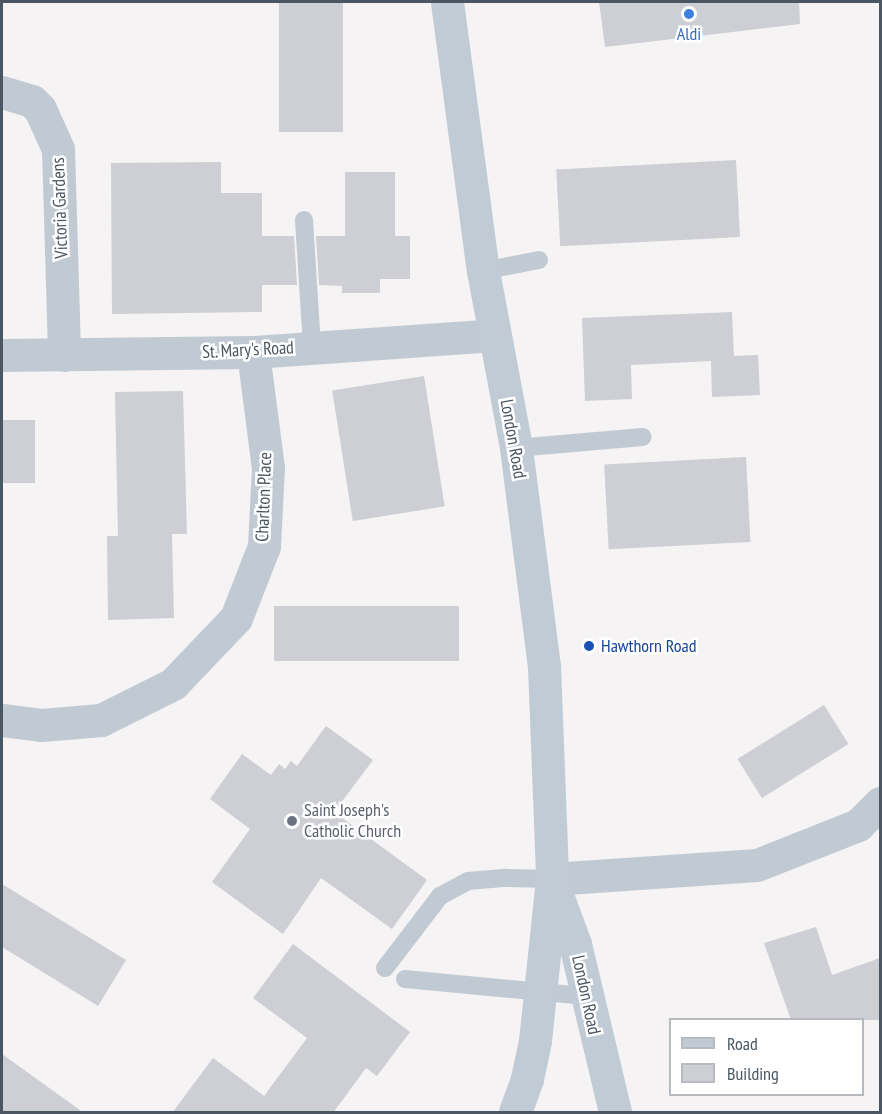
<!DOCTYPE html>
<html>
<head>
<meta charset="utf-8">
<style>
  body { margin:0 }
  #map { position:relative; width:882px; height:1114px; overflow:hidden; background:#f5f3f3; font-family:"PT Sans Narrow",sans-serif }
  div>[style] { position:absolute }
  .building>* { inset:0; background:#cdcfd5; transform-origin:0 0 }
  .lane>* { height:18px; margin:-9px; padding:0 9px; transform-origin:9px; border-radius:9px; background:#c1cad2 }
  .street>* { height:33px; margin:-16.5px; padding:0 16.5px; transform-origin:16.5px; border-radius:16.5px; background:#c1cad2 }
  .secondary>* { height:33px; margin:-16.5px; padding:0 16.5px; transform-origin:16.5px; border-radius:16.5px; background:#c1cbd6 }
  .dots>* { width:16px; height:16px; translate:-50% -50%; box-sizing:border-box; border:3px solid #fff; border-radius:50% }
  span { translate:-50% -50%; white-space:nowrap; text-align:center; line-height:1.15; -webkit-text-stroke:5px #fff; paint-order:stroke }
  .shop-label { font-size:18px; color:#366cbe }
  .street-label { font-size:18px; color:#4a5661 }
  .transit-label { font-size:18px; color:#164399 }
  .left { translate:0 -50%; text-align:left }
  .worship-label { font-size:18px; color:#5b616d }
  .frame { position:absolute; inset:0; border:3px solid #4a5661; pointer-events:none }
  .legend { position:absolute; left:669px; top:1018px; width:195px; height:78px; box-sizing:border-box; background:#fff; border:2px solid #b7bbc0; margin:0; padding:8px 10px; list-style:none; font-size:18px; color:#4a5661 }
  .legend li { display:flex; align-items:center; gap:12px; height:30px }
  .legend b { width:30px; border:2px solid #b7bbc0 }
</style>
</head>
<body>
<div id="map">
  <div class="building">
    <i style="left:279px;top:2px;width:64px;height:130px"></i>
    <i style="clip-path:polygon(599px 2px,799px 2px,800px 24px,605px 47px)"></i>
    <i style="left:736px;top:160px;width:77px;height:180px;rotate:87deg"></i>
    <i style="clip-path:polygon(221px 162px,221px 193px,262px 193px,262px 236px,294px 236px,297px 285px,262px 285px,262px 312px,112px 314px,111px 163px)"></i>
    <i style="clip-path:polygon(345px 172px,395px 172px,395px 236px,410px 236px,410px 279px,380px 279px,380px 293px,342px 293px,342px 286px,319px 285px,316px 236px,345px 236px)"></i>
    <i style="clip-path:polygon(732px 312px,734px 356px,758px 355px,760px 395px,712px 397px,711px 361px,631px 365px,632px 399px,585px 401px,582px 318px)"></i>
    <i style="left:424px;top:376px;width:132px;height:93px;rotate:81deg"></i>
    <i style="clip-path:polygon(183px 391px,187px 534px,172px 534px,174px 618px,108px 620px,107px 536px,118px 536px,115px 392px)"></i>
    <i style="left:2px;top:420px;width:33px;height:63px"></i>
    <i style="left:746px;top:457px;width:85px;height:142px;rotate:87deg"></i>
    <i style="left:274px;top:606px;width:185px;height:55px"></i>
    <i style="left:824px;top:705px;width:46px;height:102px;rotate:58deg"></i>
    <i style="clip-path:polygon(326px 726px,373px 760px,334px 812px,427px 880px,392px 929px,321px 878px,283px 934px,212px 882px,250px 829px,210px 799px,242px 754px,271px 775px,279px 764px,285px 769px,291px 761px,297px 766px)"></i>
    <i style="clip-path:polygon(2px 884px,126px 960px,98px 1006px,2px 947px)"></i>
    <i style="clip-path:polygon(816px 927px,832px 975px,880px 958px,880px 1020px,791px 1020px,764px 943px)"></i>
    <i style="clip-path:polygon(293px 944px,410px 1032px,377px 1076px,366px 1068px,333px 1113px,172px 1113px,213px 1058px,264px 1096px,307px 1038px,253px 998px)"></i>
    <i style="clip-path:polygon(2px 1054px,84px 1113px,2px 1113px)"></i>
  </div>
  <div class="lane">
    <i style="left:304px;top:220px;width:127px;rotate:86.4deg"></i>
    <i style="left:483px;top:271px;width:57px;rotate:-11.1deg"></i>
    <i style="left:516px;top:448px;width:127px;rotate:-5deg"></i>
    <i style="left:385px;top:968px;width:91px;rotate:-52.6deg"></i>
    <i style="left:440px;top:896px;width:32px;rotate:-28deg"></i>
    <i style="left:468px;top:881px;width:38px;rotate:-5deg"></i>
    <i style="left:506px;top:878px;width:46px;rotate:1.2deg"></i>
    <i style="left:405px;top:979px;width:182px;rotate:5.4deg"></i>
  </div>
  <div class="street">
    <i style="left:2px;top:92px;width:31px;rotate:17deg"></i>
    <i style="left:32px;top:101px;width:11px;rotate:45deg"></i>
    <i style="left:40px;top:109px;width:44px;rotate:65.8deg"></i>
    <i style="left:58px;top:149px;width:206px;rotate:88.3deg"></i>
    <i style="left:2px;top:355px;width:251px;rotate:-0.7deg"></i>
    <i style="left:253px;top:352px;width:242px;rotate:-4deg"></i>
    <i style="left:2px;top:720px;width:39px;rotate:7deg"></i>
    <i style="left:41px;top:725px;width:60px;rotate:-4.8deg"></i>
    <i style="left:101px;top:720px;width:80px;rotate:-26.6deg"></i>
    <i style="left:173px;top:684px;width:91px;rotate:-46.3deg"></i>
    <i style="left:236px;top:618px;width:77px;rotate:-68.7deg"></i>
    <i style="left:264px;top:546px;width:78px;rotate:-87.1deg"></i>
    <i style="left:268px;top:468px;width:117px;rotate:-97.4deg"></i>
    <i style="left:552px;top:879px;width:205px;rotate:-3.9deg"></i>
    <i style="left:757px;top:865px;width:109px;rotate:-21.6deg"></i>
    <i style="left:858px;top:825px;width:31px;rotate:-45deg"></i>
  </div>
  <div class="secondary">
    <i style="left:447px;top:2px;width:271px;rotate:82.4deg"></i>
    <i style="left:483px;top:271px;width:180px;rotate:79.4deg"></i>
    <i style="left:516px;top:448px;width:220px;rotate:82.7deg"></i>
    <i style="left:544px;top:666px;width:213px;rotate:87.8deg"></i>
    <i style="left:552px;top:879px;width:163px;rotate:96deg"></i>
    <i style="left:535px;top:1041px;width:39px;rotate:102deg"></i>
    <i style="left:527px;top:1079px;width:35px;rotate:110deg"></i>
    <i style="left:554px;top:887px;width:61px;rotate:69.8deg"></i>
    <i style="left:575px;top:944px;width:173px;rotate:76.6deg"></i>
  </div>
  <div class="dots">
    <i style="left:689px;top:14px;background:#3f7fe0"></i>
    <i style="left:589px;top:646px;background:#1a4fb4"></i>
    <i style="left:292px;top:821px;background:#6b7280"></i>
  </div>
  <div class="shop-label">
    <span style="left:689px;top:34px">Aldi</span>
  </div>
  <div class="street-label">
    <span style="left:60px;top:208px;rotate:-92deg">Victoria Gardens</span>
    <span style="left:248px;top:350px;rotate:-3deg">St. Mary's Road</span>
    <span style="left:513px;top:439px;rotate:80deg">London Road</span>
    <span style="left:264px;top:497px;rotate:-88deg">Charlton Place</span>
    <span style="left:586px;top:995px;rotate:78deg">London Road</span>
  </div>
  <div class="transit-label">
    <span class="left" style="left:601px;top:646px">Hawthorn Road</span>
  </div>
  <div class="worship-label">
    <span class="left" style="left:304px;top:821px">Saint Joseph's<br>Catholic Church</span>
  </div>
  <div class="frame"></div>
  <ul class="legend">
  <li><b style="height:8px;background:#c1cbd6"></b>Road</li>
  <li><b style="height:16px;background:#cdcfd5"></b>Building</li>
  </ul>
</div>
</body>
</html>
